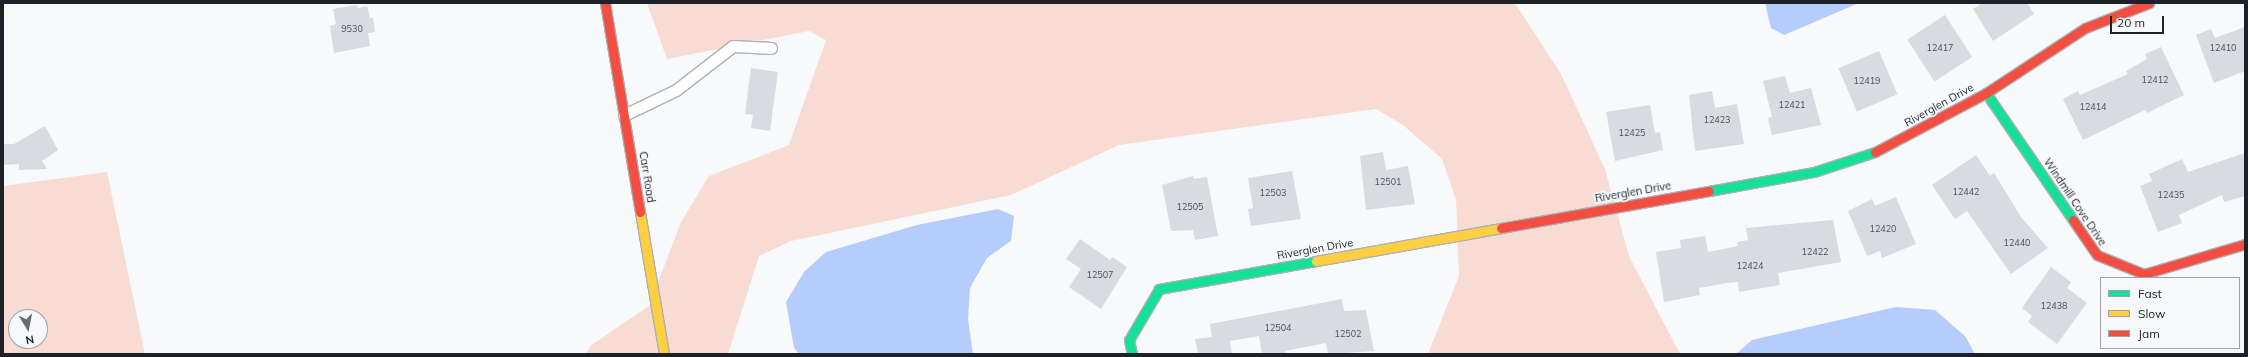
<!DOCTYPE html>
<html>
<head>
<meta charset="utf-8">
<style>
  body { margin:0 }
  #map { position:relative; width:2248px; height:357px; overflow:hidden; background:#f7f9fb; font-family:Mulish,sans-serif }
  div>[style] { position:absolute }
  .green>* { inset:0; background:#f8dcd3 }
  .water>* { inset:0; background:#b5ccfc }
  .building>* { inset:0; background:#d8dbdf; transform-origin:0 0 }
  .roads { filter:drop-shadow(1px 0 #adb0b4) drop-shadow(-1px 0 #adb0b4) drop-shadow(0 1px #adb0b4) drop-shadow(0 -1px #adb0b4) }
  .lane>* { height:11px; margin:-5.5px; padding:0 5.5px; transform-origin:5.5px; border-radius:5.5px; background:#fefefe }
  .fast>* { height:9px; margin:-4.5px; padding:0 4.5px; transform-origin:4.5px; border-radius:4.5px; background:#16e098 }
  .slow>* { height:9px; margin:-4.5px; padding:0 4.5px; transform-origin:4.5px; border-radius:4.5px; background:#ffcf43 }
  .jam>* { height:9px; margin:-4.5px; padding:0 4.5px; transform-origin:4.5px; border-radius:4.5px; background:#f24e42 }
  span { translate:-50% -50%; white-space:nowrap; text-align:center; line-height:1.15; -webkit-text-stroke:3.5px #f6f8fc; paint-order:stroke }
  .number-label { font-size:9px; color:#4c5056 }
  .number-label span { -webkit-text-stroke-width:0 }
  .street-label { font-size:11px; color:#1e2128 }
  .frame { position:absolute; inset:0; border:4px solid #1e2128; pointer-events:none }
  .legend { position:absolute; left:2100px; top:277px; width:140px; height:72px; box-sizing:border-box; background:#f6f8fc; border:1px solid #a0a2a7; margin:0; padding:5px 7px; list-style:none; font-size:12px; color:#1e2128 }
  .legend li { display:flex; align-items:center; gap:8px; height:20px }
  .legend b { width:20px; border:1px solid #a0a2a7 }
  .north { position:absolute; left:8px; top:309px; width:40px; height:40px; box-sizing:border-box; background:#f6f8fc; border:1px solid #a0a2a7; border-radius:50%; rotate:170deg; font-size:11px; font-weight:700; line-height:16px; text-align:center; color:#1e2128 }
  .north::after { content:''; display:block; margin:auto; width:14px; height:18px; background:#6a6d72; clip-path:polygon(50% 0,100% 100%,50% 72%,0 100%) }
  .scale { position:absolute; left:2110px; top:16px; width:54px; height:18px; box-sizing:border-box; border:2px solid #1e2128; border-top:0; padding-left:5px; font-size:12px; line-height:14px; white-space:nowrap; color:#1e2128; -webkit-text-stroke:3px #f6f8fc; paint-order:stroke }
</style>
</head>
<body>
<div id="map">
  <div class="green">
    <i style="clip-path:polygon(647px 3px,1515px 3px,1561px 74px,1605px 169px,1629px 256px,1680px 354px,1428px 354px,1459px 276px,1456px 200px,1442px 159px,1403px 125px,1376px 109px,1119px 145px,1011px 195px,791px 241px,759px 256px,728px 354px,586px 354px,590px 346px,649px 306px,681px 222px,709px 176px,789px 145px,826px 40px,809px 31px,667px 59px)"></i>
    <i style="clip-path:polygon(evenodd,107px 172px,145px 354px,3px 354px,3px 186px,107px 172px,16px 317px,40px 317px,40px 341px,16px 341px,16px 317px)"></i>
  </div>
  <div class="water">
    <i style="clip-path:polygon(1765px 3px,1859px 3px,1784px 35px,1771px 28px)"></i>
    <i style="clip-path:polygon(998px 209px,1014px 216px,1011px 241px,987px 258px,970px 288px,968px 319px,973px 354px,799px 354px,794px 348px,786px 302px,804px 272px,826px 252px,917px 225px)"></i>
    <i style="clip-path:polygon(1896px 307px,1935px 310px,1965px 336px,1975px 354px,1736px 354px,1752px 340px)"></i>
  </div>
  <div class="building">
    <i style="clip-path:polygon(1982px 3px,2027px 3px,2034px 14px,1993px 41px,1973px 9px)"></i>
    <i style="clip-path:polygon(357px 5px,358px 8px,367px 6px,370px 18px,373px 18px,375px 32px,368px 33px,370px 46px,334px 53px,330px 26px,336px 24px,333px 9px)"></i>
    <i style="left:1945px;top:15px;width:50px;height:45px;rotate:57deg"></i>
    <i style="clip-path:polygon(2245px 27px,2245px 71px,2214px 83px,2196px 35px,2211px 29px,2215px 38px)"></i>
    <i style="clip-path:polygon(2161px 47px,2184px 95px,2147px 113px,2145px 110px,2083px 140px,2063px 99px,2078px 91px,2080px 95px,2128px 74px,2126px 71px,2147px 59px,2145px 54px)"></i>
    <i style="left:1879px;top:51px;width:47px;height:44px;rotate:67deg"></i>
    <i style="clip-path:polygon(751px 68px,778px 72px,770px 131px,751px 128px,753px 115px,745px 114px)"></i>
    <i style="clip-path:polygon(1785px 76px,1790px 93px,1811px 88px,1821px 125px,1772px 135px,1768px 118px,1772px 117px,1763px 81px)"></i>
    <i style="clip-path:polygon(1712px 91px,1715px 108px,1737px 104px,1744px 144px,1695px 151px,1689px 95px)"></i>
    <i style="clip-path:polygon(1650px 105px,1655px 133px,1660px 132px,1663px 150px,1615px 161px,1606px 112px)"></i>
    <i style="clip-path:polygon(45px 126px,58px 150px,42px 161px,47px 169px,19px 170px,19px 164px,3px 165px,3px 144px,14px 144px)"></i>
    <i style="clip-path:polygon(1383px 152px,1386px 170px,1408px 166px,1415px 204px,1366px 210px,1360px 156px)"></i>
    <i style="clip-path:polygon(2245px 153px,2245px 196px,2224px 202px,2222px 195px,2179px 215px,2182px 223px,2158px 232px,2140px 186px,2152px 181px,2149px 174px,2182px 159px,2188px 172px)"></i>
    <i style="clip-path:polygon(1976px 155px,1990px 176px,1994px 173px,2021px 217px,2048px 248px,2011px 274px,1967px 211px,1955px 219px,1932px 185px)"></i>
    <i style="clip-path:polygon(1292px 171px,1301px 219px,1251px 226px,1248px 209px,1253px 208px,1248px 178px)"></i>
    <i style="clip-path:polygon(1193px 176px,1194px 179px,1207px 177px,1218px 236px,1195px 240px,1193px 230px,1171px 231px,1162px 185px)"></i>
    <i style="clip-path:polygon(1896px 197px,1916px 244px,1882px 258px,1880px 251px,1867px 256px,1848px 211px,1872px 199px,1875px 206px)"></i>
    <i style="clip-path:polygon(1833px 220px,1841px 262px,1778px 273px,1780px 285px,1739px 292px,1738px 282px,1727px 283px,1699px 288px,1700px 295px,1664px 302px,1656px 252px,1681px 248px,1680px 240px,1705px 236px,1708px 252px,1738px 246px,1737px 242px,1748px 240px,1746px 228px)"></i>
    <i style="clip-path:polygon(1080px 239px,1110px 260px,1112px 257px,1127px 267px,1101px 309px,1069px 287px,1081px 269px,1066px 259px)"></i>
    <i style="clip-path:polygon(2051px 267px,2071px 282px,2067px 288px,2087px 303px,2057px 344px,2028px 322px,2032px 316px,2022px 308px)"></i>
    <i style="clip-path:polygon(1342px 299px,1344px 311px,1366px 310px,1374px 351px,1328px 354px,1326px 343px,1285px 351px,1285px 354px,1262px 354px,1259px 336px,1230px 341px,1232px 354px,1198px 354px,1195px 339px,1212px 337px,1210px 324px)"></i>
  </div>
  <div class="roads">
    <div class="lane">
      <i style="left:624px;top:115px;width:58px;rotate:-25.7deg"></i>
      <i style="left:676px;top:90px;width:72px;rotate:-37.7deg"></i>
      <i style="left:733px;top:46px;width:38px;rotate:3deg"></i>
    </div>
    <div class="fast">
      <i style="left:1986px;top:93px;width:154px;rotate:55.6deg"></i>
      <i style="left:1709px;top:191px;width:107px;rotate:-10.3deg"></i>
      <i style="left:1814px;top:172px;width:64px;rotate:-18.2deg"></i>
      <i style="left:1132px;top:354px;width:14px;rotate:-102deg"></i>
      <i style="left:1129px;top:340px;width:59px;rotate:-59.5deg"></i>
      <i style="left:1159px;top:289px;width:159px;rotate:-10.1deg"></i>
    </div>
    <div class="slow">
      <i style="left:640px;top:212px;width:144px;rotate:80.4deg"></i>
      <i style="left:1316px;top:261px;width:188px;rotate:-10.1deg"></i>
    </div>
    <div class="jam">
      <i style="left:605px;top:3px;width:212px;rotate:80.5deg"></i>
      <i style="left:1875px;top:152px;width:126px;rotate:-28deg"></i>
      <i style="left:1986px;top:93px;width:118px;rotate:-33.3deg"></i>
      <i style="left:2085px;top:28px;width:69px;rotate:-21.3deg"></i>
      <i style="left:2073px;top:220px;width:42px;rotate:55.6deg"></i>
      <i style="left:2097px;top:255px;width:51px;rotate:22deg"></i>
      <i style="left:2144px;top:274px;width:105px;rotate:-16.5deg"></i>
      <i style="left:1501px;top:228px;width:211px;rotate:-10.1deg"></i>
    </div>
  </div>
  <div class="number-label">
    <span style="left:352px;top:29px">9530</span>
    <span style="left:1940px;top:48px">12417</span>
    <span style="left:2223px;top:48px">12410</span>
    <span style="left:2155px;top:80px">12412</span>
    <span style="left:1867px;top:81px">12419</span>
    <span style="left:1792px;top:105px">12421</span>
    <span style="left:2093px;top:107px">12414</span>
    <span style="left:1717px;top:120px">12423</span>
    <span style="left:1632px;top:133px">12425</span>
    <span style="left:1388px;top:182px">12501</span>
    <span style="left:1966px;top:192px">12442</span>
    <span style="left:1273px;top:193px">12503</span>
    <span style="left:2171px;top:195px">12435</span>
    <span style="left:1190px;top:207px">12505</span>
    <span style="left:1883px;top:229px">12420</span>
    <span style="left:2017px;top:243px">12440</span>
    <span style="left:1815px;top:252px">12422</span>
    <span style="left:1750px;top:266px">12424</span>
    <span style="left:1100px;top:275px">12507</span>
    <span style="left:2054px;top:306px">12438</span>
    <span style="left:1278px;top:328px">12504</span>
    <span style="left:1348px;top:334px">12502</span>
  </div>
  <div class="street-label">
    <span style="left:1939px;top:105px;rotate:-29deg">Riverglen Drive</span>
    <span style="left:647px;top:177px;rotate:81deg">Carr Road</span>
    <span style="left:1633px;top:192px;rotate:-10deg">Riverglen Drive</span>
    <span style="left:2075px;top:202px;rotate:56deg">Windmill Cove Drive</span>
    <span style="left:1315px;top:249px;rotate:-10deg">Riverglen Drive</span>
  </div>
  <div class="frame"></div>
  <ul class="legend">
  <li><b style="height:5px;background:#16e098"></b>Fast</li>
  <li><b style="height:5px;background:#ffcf43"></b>Slow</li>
  <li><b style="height:5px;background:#f24e42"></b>Jam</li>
  </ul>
  <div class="north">N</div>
  <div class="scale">20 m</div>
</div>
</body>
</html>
